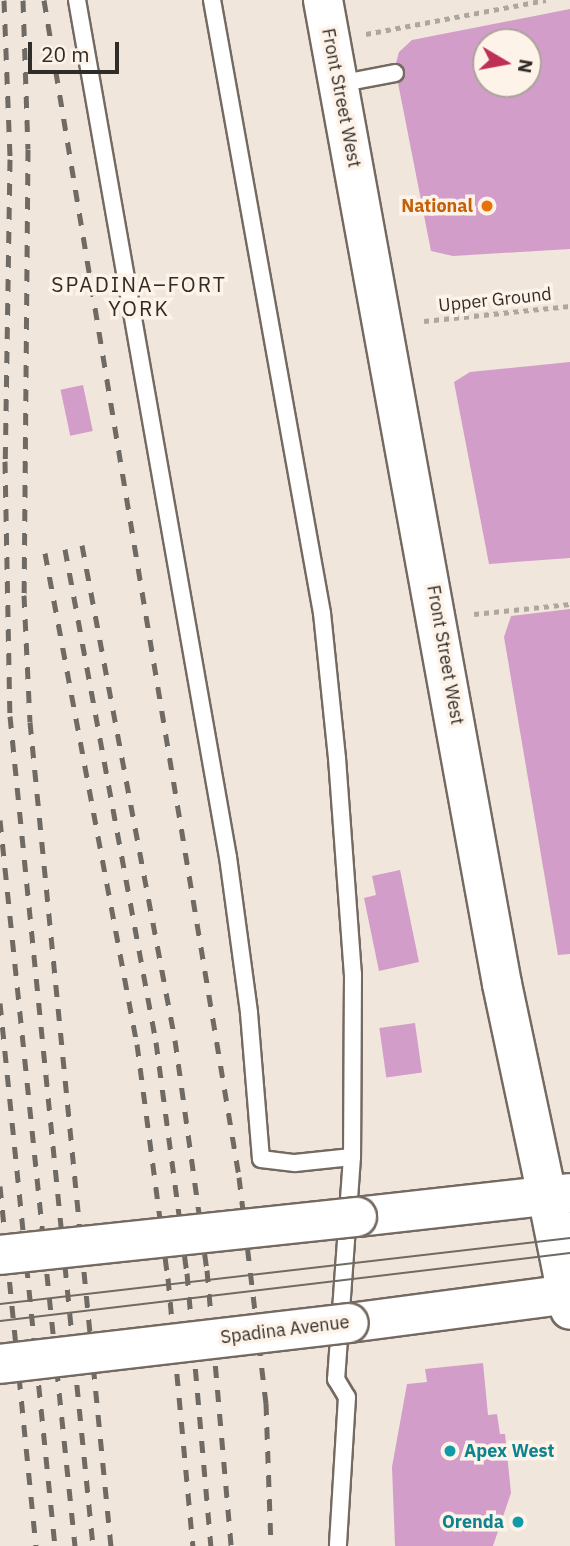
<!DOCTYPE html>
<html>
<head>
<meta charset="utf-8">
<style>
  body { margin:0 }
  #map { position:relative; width:570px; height:1546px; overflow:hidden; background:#f1e6db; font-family:"IBM Plex Sans",sans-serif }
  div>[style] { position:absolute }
  .building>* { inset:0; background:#d29dc9; transform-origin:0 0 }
  .path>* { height:4.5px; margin-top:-2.25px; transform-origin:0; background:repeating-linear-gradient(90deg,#afa69e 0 5px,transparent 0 10px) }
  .roads { filter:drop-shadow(2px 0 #746a61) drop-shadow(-2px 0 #746a61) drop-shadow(0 2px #746a61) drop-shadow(0 -2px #746a61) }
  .service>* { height:16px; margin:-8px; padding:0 8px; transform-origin:8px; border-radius:8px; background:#fff }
  .secondary>* { height:38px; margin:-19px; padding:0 19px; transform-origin:19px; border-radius:19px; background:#fff }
  .primary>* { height:38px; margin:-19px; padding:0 19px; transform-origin:19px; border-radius:19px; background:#fff }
  .tram>* { height:2px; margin:-1px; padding:0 1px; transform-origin:1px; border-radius:1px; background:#706a64 }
  .rail>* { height:5px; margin-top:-2.5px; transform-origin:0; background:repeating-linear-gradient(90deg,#706a64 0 12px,transparent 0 24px) }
  .bridges { filter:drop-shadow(2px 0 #746a61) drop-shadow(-2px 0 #746a61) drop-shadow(0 2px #746a61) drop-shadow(0 -2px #746a61) }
  .primary-bridge>* { height:38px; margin:-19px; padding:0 19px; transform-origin:19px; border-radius:19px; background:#fff }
  .dots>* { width:19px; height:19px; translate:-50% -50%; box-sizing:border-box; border:4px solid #fef3e8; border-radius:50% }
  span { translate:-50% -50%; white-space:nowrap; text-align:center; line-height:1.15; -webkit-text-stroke:7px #fef3e8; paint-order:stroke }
  .street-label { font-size:18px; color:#302c28 }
  .food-label { font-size:18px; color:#c56008; font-weight:700 }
  .right { translate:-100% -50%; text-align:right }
  .culture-label { font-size:18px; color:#0d838f; font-weight:700 }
  .left { translate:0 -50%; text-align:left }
  .quarter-label { font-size:21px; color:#302c28; letter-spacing:2px }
  .north { position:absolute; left:472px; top:28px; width:70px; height:70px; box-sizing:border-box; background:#fef3e8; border:2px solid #aca39b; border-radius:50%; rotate:100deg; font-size:19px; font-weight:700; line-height:28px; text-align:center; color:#302c28 }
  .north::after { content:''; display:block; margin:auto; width:24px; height:32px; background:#bf3057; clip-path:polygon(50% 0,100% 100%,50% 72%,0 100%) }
  .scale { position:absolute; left:28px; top:42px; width:91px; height:32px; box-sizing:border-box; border:4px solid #302c28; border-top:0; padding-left:9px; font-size:21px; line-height:24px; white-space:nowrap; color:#302c28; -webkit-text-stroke:5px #fef3e8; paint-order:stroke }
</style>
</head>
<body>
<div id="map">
  <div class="building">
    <i style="clip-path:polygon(evenodd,570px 9px,570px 249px,453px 256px,431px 251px,398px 83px,405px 72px,396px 63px,399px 52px,412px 40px,570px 9px,486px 42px,528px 42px,528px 84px,486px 84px,486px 42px)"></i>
    <i style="clip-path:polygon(570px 362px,570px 558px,489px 564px,454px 382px,470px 372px)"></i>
    <i style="left:83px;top:385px;width:47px;height:23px;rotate:78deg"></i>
    <i style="clip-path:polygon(570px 609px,570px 954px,558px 955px,504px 637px,511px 616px)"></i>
    <i style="clip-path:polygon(400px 870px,419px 962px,379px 971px,364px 898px,376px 895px,372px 876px)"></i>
    <i style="left:415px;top:1023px;width:50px;height:36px;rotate:82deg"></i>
    <i style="clip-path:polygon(483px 1363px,488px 1415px,497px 1414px,500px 1434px,505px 1434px,511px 1493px,493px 1546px,395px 1546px,392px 1467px,407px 1384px,427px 1382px,425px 1369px)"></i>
  </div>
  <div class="path">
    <i style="left:366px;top:34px;width:183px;rotate:-10.7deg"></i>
    <i style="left:424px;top:321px;width:147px;rotate:-5.9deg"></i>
    <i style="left:474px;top:614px;width:97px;rotate:-5.9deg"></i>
  </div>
  <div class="roads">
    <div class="service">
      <i style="left:77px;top:0;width:870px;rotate:80.01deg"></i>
      <i style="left:228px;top:857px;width:157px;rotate:82.3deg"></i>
      <i style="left:249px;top:1013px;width:146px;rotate:85.3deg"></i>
      <i style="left:261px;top:1159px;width:34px;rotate:7deg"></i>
      <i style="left:295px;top:1163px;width:57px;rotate:-6deg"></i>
      <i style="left:212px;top:0;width:623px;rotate:79.83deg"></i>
      <i style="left:322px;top:613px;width:146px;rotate:84.1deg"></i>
      <i style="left:337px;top:758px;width:217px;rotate:85.8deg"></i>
      <i style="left:353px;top:974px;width:183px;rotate:90.3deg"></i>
      <i style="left:352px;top:1157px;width:223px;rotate:94.1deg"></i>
      <i style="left:336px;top:1379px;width:21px;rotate:59deg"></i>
      <i style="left:347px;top:1397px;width:149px;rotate:93.5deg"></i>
      <i style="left:338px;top:84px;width:58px;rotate:-10.9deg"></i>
    </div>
    <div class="secondary">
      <i style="left:323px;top:0;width:1000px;rotate:79.69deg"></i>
      <i style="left:502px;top:984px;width:216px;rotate:78deg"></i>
    </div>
    <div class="primary">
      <i style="left:547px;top:1195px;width:117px;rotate:78.7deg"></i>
      <i style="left:357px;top:1217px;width:214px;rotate:-6.4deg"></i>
      <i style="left:349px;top:1323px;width:223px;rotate:-7.5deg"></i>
    </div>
  </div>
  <div class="tram">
    <i style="left:0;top:1304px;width:574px;rotate:-6.6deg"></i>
    <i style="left:0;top:1321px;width:574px;rotate:-6.8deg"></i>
  </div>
  <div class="rail">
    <i style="left:4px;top:0;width:159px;rotate:87.8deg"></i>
    <i style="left:10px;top:159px;width:302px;rotate:90.9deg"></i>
    <i style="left:5px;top:461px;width:255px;rotate:88.9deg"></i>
    <i style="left:10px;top:716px;width:834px;rotate:84.29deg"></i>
    <i style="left:23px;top:0;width:149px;rotate:88.1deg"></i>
    <i style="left:28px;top:149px;width:446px;rotate:90.5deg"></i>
    <i style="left:24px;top:595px;width:127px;rotate:87.3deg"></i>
    <i style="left:30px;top:722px;width:828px;rotate:84.39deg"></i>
    <i style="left:44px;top:0;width:1193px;rotate:80.59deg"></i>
    <i style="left:239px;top:1177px;width:228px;rotate:83.2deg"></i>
    <i style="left:266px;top:1403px;width:143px;rotate:88deg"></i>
    <i style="left:82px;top:545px;width:504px;rotate:79.36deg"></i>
    <i style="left:175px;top:1040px;width:232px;rotate:82.1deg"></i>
    <i style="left:207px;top:1270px;width:277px;rotate:85deg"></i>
    <i style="left:65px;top:549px;width:501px;rotate:79.54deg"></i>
    <i style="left:156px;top:1042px;width:233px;rotate:82.4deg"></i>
    <i style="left:187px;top:1273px;width:274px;rotate:85deg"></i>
    <i style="left:45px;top:553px;width:500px;rotate:79.4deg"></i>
    <i style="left:137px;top:1044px;width:236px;rotate:82.5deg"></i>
    <i style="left:168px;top:1278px;width:269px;rotate:84.7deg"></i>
    <i style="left:0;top:820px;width:730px;rotate:84.1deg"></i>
    <i style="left:0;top:1003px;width:546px;rotate:84.22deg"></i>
    <i style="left:0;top:1186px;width:362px;rotate:84.3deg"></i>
  </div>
  <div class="bridges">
    <div class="primary-bridge">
      <i style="left:0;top:1255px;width:359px;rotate:-6.1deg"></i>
      <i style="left:0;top:1364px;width:351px;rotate:-6.7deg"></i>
    </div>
  </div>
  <div class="dots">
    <i style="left:487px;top:206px;background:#e8710a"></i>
    <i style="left:450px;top:1451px;background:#0f9aa8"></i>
    <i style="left:518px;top:1522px;background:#0f9aa8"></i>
  </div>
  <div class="street-label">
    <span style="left:341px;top:98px;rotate:79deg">Front Street West</span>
    <span style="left:495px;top:300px;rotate:-6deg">Upper Ground</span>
    <span style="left:445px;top:655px;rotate:80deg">Front Street West</span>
    <span style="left:285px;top:1330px;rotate:-7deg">Spadina Avenue</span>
  </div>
  <div class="food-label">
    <span class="right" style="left:473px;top:206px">National</span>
  </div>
  <div class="culture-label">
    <span class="left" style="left:464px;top:1451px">Apex West</span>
    <span class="right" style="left:504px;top:1522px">Orenda</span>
  </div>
  <div class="quarter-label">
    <span style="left:139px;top:296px">SPADINA–FORT<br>YORK</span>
  </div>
  <div class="north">N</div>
  <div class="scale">20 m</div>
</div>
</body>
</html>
